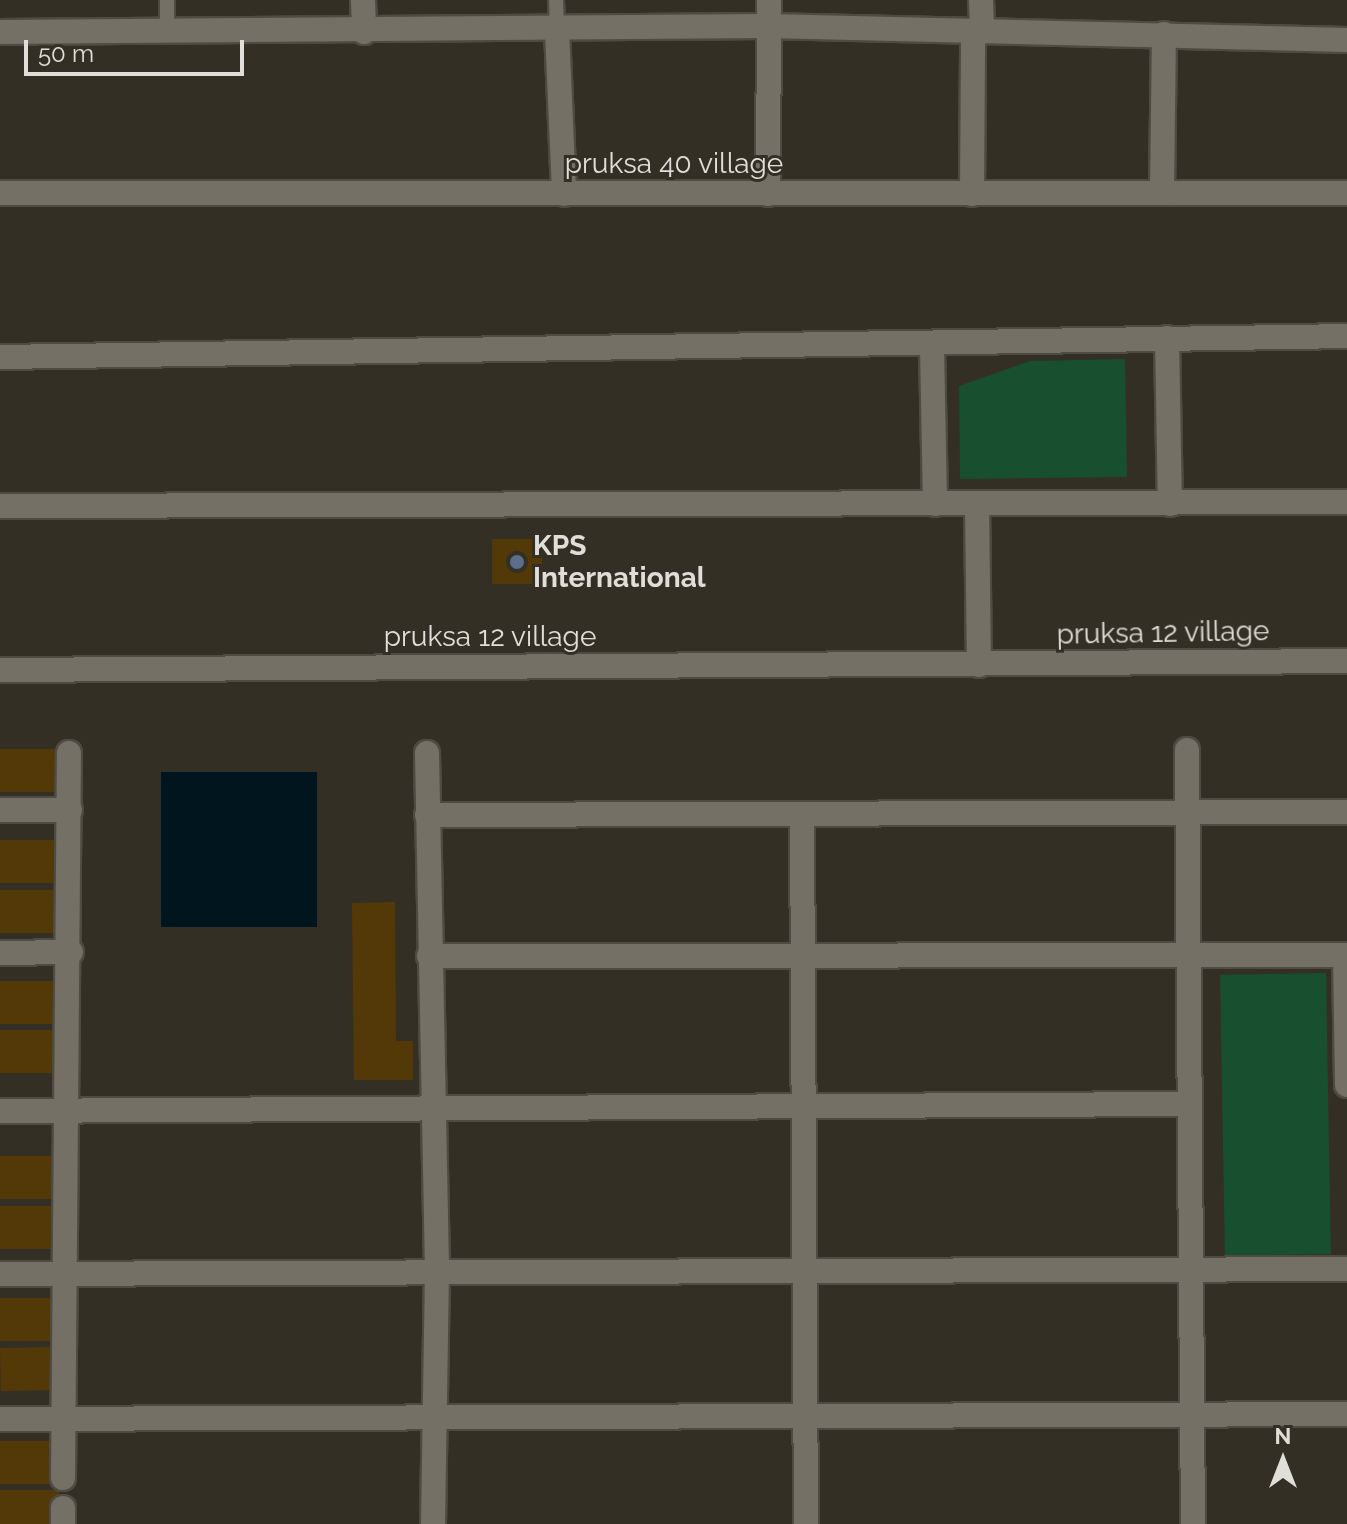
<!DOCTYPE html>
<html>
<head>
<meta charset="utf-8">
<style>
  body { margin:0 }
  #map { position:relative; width:1347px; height:1524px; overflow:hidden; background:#332f25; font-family:Raleway,sans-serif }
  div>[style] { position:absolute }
  .green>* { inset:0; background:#184f2e; transform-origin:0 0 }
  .water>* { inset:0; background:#01151f; transform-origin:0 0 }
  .building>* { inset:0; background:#543908; transform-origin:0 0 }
  .roads { filter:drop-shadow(2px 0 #4d4b43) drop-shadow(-2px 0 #4d4b43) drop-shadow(0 2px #4d4b43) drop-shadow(0 -2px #4d4b43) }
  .service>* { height:14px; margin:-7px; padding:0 7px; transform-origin:7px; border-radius:7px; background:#757065 }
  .minor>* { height:24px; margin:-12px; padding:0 12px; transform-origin:12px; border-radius:12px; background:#757065 }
  .dots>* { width:22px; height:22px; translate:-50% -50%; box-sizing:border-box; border:4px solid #332f25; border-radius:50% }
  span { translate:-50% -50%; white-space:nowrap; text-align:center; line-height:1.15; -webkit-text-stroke:6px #332f25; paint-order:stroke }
  .street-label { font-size:28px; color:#e0ded8 }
  .poi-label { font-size:28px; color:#e0ded8; font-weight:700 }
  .left { translate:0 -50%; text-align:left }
  .north { position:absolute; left:1243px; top:1420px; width:80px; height:80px; -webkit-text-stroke:6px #332f25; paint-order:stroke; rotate:0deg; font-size:22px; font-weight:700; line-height:32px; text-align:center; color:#e0ded8 }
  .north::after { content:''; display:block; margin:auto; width:28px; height:36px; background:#e0ded8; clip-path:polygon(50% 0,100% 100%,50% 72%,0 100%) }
  .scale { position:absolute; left:24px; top:40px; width:220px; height:36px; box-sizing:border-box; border:4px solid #e0ded8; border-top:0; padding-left:10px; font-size:24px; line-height:28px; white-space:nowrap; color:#e0ded8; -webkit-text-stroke:6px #332f25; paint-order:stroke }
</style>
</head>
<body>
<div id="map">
  <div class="green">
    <i style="clip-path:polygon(1125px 359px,1127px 477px,960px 479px,959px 386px,1030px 361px)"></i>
    <i style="left:1326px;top:973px;width:281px;height:106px;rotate:89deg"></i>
  </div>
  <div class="water">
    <i style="left:317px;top:772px;width:155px;height:156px;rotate:90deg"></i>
  </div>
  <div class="building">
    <i style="left:492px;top:539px;width:50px;height:45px"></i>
    <i style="left:0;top:749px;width:55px;height:43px"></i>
    <i style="left:0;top:840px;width:57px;height:43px"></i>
    <i style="left:0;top:890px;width:59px;height:43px"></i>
    <i style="clip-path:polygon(395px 902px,396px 1041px,413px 1041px,413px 1080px,354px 1080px,352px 903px)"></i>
    <i style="left:0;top:981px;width:59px;height:43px"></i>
    <i style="left:0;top:1030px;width:58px;height:43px"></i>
    <i style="left:57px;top:1156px;width:43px;height:57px;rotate:90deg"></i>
    <i style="left:0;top:1206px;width:56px;height:43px"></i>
    <i style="left:0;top:1298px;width:57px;height:43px"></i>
    <i style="left:58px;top:1347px;width:43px;height:58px;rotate:89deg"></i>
    <i style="left:59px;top:1441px;width:43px;height:59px;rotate:90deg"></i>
    <i style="left:0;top:1490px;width:59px;height:34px"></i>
  </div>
  <div class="roads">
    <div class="service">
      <i style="left:167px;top:0;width:32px;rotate:90deg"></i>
      <i style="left:556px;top:0;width:31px;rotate:88deg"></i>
    </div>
    <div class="minor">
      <i style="left:363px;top:0;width:32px;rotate:88deg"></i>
      <i style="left:981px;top:0;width:32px;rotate:88deg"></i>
      <i style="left:557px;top:31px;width:163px;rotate:87.5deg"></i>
      <i style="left:0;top:32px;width:769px;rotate:-0.45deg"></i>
      <i style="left:769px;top:26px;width:578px;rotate:1.39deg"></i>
      <i style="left:0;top:193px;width:1347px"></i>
      <i style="left:1162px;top:193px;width:159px;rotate:-89.3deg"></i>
      <i style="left:768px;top:194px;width:194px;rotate:-89.7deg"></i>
      <i style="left:972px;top:194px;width:162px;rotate:-89.6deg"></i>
      <i style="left:1167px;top:338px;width:166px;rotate:89deg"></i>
      <i style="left:932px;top:347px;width:157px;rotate:88.9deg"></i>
      <i style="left:0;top:357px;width:1347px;rotate:-0.89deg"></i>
      <i style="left:977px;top:504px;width:161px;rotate:89.3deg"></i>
      <i style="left:0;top:506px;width:1347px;rotate:-0.17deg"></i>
      <i style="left:0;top:670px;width:1347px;rotate:-0.38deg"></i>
      <i style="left:1187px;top:750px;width:774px;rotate:89.56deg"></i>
      <i style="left:427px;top:753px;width:517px;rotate:88.89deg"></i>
      <i style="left:437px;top:1270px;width:254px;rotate:90.9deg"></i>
      <i style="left:0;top:810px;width:70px"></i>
      <i style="left:802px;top:814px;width:710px;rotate:89.68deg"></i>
      <i style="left:427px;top:815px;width:920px;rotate:-0.19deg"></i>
      <i style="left:0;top:953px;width:71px;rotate:-0.8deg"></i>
      <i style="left:1345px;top:955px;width:130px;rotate:89.1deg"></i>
      <i style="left:429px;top:956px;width:918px;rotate:-0.06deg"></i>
      <i style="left:0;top:1111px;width:1190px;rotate:-0.34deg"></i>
      <i style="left:0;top:1274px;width:1347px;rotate:-0.21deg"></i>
      <i style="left:0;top:1419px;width:1347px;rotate:-0.21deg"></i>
      <i style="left:63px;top:1478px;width:725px;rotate:-89.53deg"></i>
      <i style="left:63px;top:1508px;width:16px;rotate:90deg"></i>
    </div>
  </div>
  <div class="dots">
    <i style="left:517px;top:562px;background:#5c6f8a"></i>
  </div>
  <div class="street-label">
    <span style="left:674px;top:164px">pruksa 40 village</span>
    <span style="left:1163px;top:633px;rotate:-1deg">pruksa 12 village</span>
    <span style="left:490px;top:637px">pruksa 12 village</span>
  </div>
  <div class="poi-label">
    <span class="left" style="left:533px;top:562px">KPS<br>International</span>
  </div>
  <div class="north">N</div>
  <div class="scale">50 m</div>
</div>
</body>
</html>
